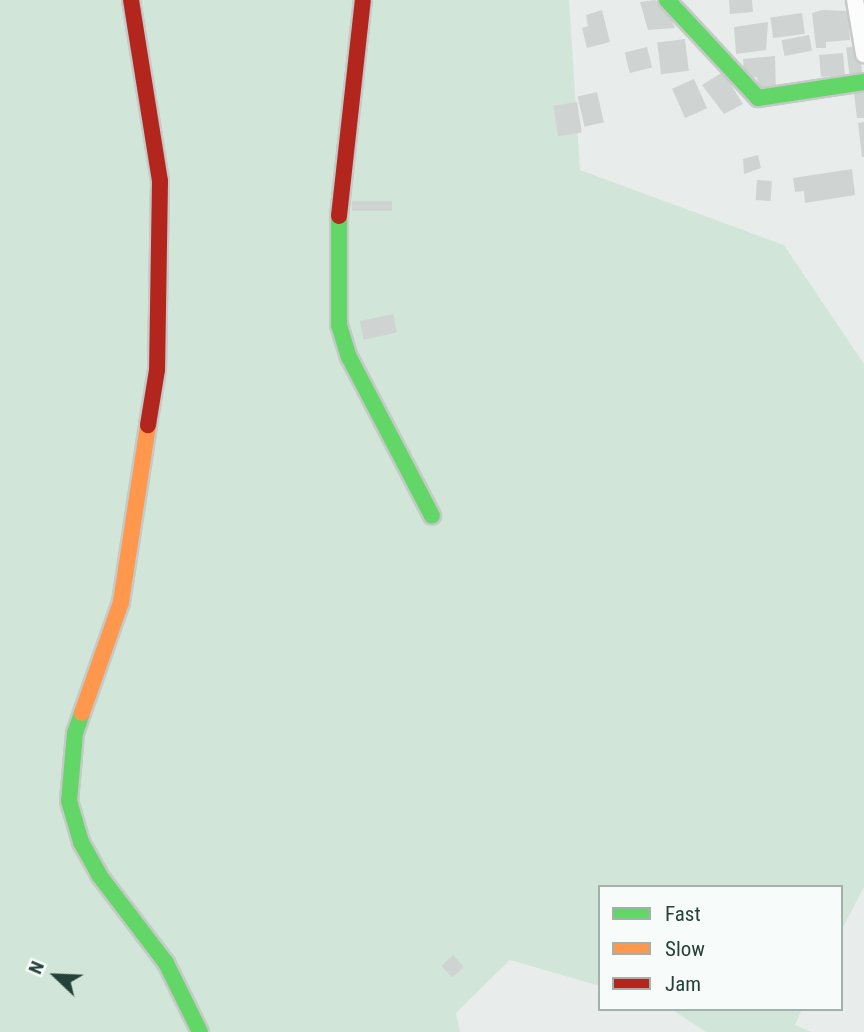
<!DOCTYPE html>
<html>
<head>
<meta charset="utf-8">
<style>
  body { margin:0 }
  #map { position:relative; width:864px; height:1032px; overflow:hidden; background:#e8edeb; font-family:"Roboto Condensed",sans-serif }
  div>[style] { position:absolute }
  .green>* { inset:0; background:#d1e6d8 }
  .building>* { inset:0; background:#cfd4d2; transform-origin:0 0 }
  .roads { filter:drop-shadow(2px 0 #c5cac8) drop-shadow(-2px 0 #c5cac8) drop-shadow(0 2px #c5cac8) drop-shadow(0 -2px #c5cac8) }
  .street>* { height:16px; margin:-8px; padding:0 8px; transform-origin:8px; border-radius:8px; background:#fcfcfc }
  .fast>* { height:16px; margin:-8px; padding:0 8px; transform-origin:8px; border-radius:8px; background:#63d668 }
  .slow>* { height:16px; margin:-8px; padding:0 8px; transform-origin:8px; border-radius:8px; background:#ff974d }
  .jam>* { height:16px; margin:-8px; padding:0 8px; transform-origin:8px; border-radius:8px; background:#b3261e }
  span { translate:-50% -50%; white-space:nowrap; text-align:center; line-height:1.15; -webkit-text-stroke:7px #f7fbf9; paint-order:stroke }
  .legend { position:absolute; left:598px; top:885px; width:245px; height:126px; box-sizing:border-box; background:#f7fbf9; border:2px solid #a3b1ad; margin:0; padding:9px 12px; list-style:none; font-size:21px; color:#24423a }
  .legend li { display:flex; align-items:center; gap:14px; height:35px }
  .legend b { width:35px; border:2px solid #a3b1ad }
  .north { position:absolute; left:21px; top:941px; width:70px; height:70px; -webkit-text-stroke:5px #f7fbf9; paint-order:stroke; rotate:293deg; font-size:19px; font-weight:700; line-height:28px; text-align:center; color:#24423a }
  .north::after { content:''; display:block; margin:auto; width:24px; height:32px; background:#24423a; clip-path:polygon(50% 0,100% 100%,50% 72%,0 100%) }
</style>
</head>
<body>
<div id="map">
  <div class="green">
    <i style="clip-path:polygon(0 0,569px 0,580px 170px,784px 245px,864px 364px,864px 887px,841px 931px,841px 887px,600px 887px,600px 986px,510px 960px,456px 1013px,460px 1032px,0 1032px)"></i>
    <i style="clip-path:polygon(671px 1009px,802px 1009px,795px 1025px,811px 1032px,706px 1032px)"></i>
  </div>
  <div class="building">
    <i style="clip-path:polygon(655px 0,668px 10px,675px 28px,648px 30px,640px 2px)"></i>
    <i style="clip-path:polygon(729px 0,752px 0,753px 12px,730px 14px)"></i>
    <i style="clip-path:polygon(602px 10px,610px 42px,587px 48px,582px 28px,588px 26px,586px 15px)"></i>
    <i style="clip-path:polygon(822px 10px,848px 11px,850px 40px,826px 42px,826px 48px,816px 48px,812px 13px)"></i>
    <i style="left:802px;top:13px;width:21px;height:32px;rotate:82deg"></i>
    <i style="clip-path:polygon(768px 22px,766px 50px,736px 54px,734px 27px)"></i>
    <i style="left:809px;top:35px;width:16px;height:28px;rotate:79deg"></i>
    <i style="left:685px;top:39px;width:32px;height:28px;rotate:83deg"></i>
    <i style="left:859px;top:46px;width:32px;height:13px;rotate:83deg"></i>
    <i style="left:647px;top:47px;width:21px;height:23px;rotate:76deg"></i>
    <i style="left:843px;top:53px;width:22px;height:24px;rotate:85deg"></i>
    <i style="clip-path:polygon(775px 56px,776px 91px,759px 93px,757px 77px,744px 78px,743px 59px)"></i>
    <i style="clip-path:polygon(723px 72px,743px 104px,724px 114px,702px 85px)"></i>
    <i style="left:694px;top:79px;width:32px;height:24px;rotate:66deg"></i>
    <i style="clip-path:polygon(864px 91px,864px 118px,857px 118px,854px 93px)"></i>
    <i style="left:597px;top:92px;width:31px;height:20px;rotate:77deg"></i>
    <i style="left:577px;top:102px;width:31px;height:24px;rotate:81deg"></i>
    <i style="clip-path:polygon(864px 122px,864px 157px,862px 157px,858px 123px)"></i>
    <i style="clip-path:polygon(758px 155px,761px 168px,744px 174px,743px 159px)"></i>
    <i style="clip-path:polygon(852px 169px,855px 195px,805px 203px,804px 191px,795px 192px,793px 178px)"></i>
    <i style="left:757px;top:180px;width:15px;height:20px;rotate:4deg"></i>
    <i style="left:392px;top:201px;width:10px;height:40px;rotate:90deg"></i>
    <i style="left:393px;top:314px;width:19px;height:34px;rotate:78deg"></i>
    <i style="left:453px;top:955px;width:16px;height:16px;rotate:47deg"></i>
  </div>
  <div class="roads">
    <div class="street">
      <i style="left:855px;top:0;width:55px;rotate:80.5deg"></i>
    </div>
    <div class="fast">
      <i style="left:667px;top:0;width:134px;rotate:47.1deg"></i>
      <i style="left:758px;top:98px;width:107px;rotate:-8.6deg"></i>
      <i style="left:339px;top:216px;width:109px;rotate:90deg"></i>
      <i style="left:339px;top:325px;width:34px;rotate:73deg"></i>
      <i style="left:349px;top:357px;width:179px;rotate:62.4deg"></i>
      <i style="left:82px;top:713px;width:21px;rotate:109deg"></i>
      <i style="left:75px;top:733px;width:68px;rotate:95deg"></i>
      <i style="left:69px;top:801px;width:43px;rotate:73.7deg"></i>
      <i style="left:81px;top:842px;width:38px;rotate:61deg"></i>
      <i style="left:99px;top:875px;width:111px;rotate:52.7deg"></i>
      <i style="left:166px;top:963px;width:77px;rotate:63.8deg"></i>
    </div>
    <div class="slow">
      <i style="left:82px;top:713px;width:118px;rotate:-70.6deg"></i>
      <i style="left:121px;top:602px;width:179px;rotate:-81.3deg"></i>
    </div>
    <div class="jam">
      <i style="left:131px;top:0;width:183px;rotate:80.9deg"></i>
      <i style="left:160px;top:181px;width:189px;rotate:90.9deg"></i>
      <i style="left:157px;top:370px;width:56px;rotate:99.3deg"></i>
      <i style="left:339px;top:216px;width:217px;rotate:-83.7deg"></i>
    </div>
  </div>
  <ul class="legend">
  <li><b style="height:9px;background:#63d668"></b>Fast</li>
  <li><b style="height:9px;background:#ff974d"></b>Slow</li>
  <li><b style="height:9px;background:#b3261e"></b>Jam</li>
  </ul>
  <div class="north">N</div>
</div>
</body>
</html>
